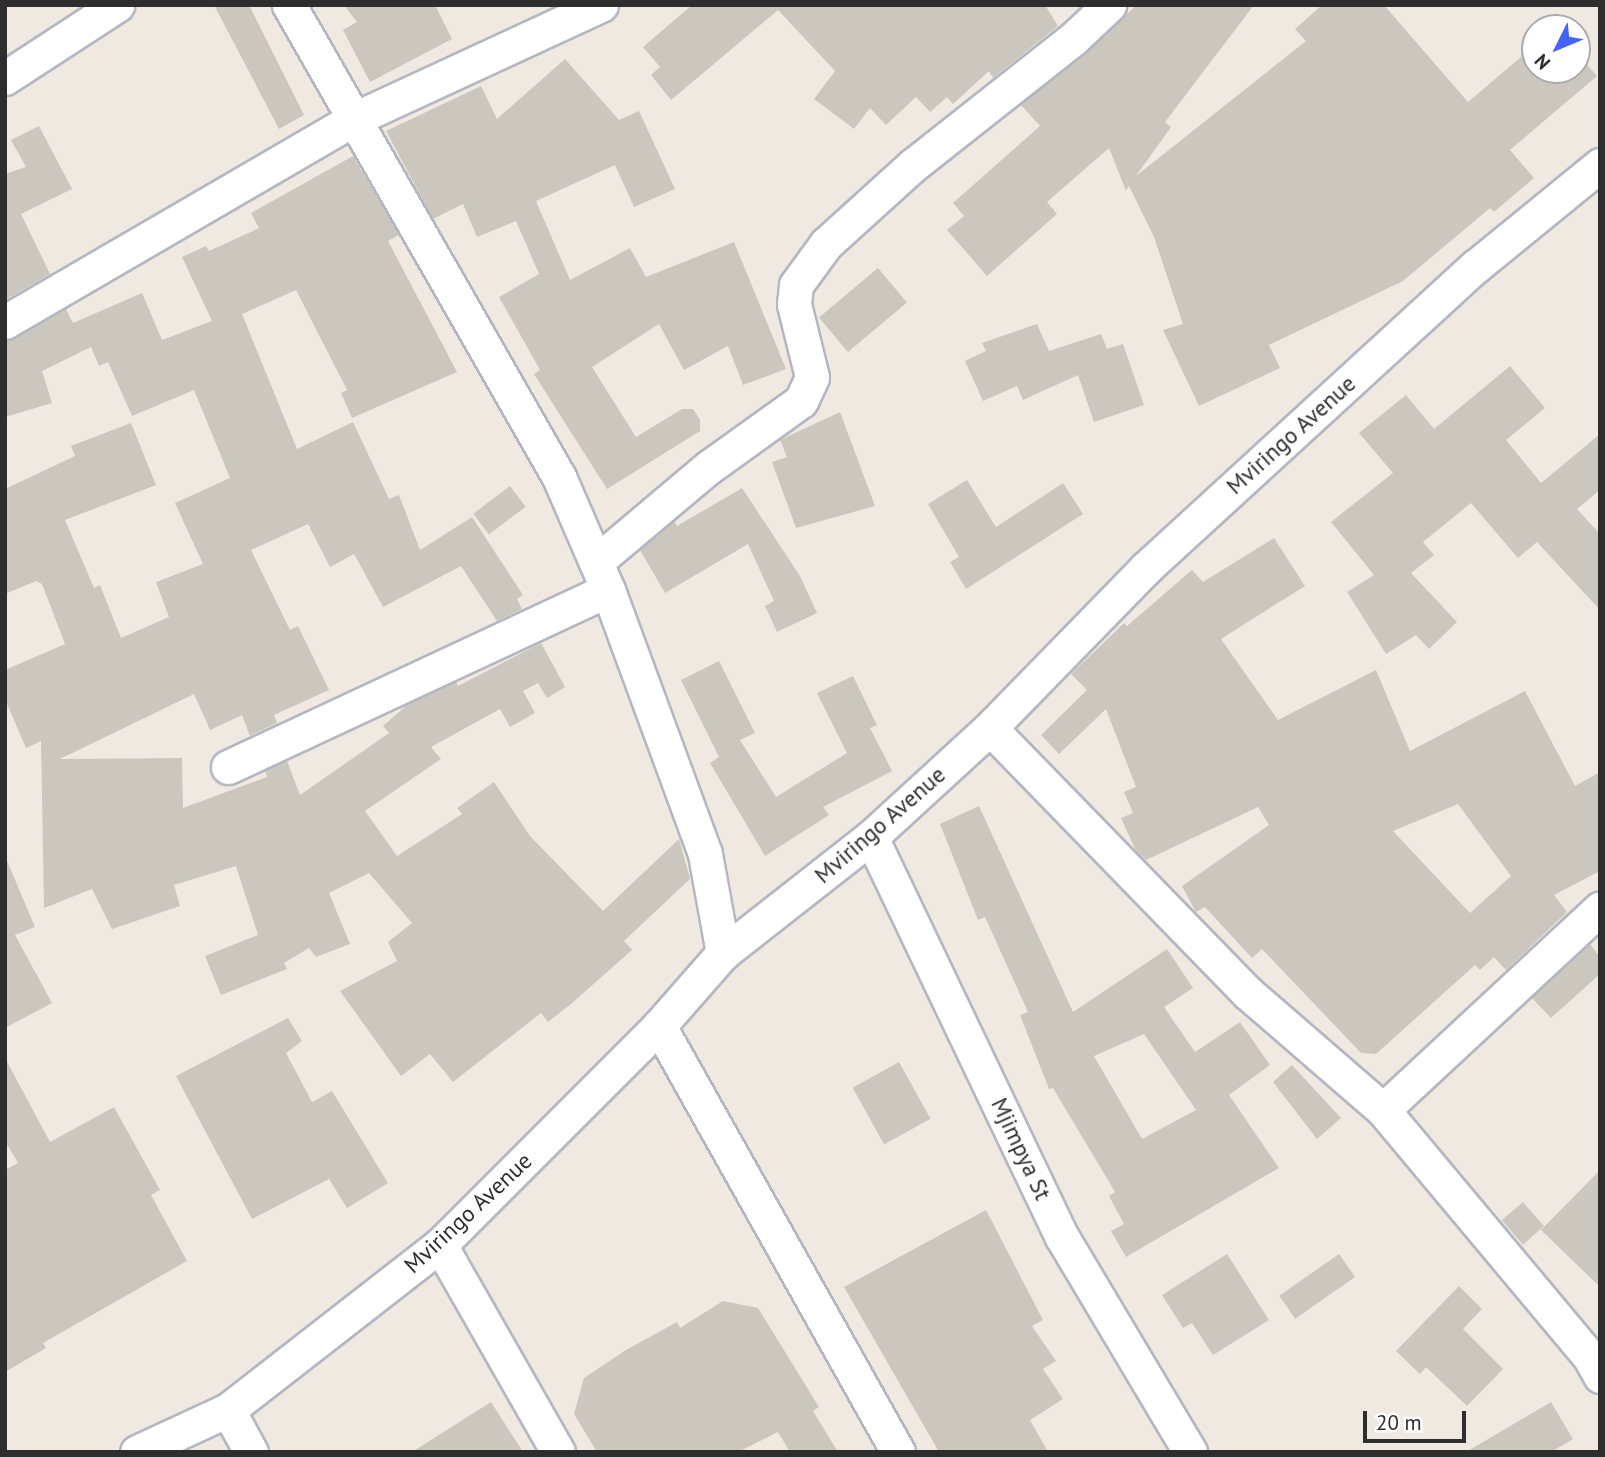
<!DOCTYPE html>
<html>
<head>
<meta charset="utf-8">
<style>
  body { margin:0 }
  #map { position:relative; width:1605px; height:1457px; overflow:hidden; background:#efe9e1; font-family:"PT Sans",sans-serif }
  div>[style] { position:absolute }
  .building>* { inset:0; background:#cbc7bf; transform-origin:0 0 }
  .roads { filter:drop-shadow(2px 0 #b4b7c1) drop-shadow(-2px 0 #b4b7c1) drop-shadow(0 2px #b4b7c1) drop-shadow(0 -2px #b4b7c1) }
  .minor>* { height:33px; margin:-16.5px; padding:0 16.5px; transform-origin:16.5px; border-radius:16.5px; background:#fff }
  span { translate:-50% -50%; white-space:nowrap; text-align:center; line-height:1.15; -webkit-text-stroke:6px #fff; paint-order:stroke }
  .street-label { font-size:23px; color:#2e2e2e }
  .frame { position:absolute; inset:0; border:7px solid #2e2e2e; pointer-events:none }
  .north { position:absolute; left:1521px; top:14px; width:70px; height:70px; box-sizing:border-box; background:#fff; border:2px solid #ababab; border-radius:50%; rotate:227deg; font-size:19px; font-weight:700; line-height:28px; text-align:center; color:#2e2e2e }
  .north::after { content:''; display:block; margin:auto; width:24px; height:32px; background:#4264fb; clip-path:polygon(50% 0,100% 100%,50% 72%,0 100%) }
  .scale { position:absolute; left:1363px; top:1411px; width:103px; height:32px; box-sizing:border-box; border:4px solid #2e2e2e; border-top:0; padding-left:9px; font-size:21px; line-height:24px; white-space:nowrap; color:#2e2e2e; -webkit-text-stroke:5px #fff; paint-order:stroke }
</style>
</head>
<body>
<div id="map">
  <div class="building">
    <i style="clip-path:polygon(214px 5px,249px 5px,304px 115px,279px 129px)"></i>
    <i style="clip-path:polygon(344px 5px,435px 5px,452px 39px,370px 82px,343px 30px,357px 22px)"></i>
    <i style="clip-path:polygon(692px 5px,1045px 5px,1058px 26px,993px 78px,989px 71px,953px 104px,947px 97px,930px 112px,916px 97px,886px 125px,870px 108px,854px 129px,814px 99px,835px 71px,778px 10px,671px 100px,651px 75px,660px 67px,643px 47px)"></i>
    <i style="clip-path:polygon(1137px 5px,1254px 5px,1165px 122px,1171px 127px,1136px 176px,1306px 41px,1295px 29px,1322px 5px,1384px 5px,1468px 102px,1535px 45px,1535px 70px,1577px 70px,1577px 53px,1597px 76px,1510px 150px,1534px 178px,1494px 212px,1490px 208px,1403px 281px,1269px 345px,1280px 368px,1199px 406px,1163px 330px,1183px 324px,1154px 237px,1129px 186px,1126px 191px,1109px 148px,1047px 202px,1057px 214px,987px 276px,947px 230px,964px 216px,953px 203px,1040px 126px,1021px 105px)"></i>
    <i style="clip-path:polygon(565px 59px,619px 120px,639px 111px,675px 189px,634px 207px,615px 165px,536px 201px,570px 280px,630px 248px,646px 277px,734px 242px,786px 369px,743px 385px,728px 346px,684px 370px,659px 324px,592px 367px,636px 437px,682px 409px,693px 409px,700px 420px,700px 431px,607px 489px,534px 374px,540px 370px,499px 297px,539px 274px,516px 221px,477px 237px,463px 204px,433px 219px,386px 131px,481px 86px,497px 119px)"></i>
    <i style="clip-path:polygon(39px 126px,72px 189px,21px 214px,50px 274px,5px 300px,5px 174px,26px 167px,11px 140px)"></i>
    <i style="clip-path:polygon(353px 156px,399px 235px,388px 241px,457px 372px,352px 418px,341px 393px,347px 390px,296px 290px,242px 314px,297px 449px,353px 422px,389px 499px,399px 495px,420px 550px,472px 517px,523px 595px,517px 599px,522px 609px,497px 621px,461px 566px,383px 607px,354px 554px,330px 567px,308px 524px,251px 550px,290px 630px,298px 626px,329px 690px,274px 715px,277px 723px,250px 736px,242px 715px,210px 730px,194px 694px,60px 759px,182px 758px,183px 808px,267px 777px,265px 771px,287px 761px,300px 795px,389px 733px,383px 726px,407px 705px,456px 682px,458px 686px,541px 643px,565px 687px,547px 698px,538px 683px,523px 691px,535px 713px,510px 727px,500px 709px,431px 747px,441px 759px,365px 811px,397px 856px,462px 814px,457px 808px,494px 782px,530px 836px,603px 911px,679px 839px,690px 879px,624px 941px,632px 950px,571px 1004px,548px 1022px,541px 1013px,453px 1082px,430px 1054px,401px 1076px,340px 991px,397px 961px,388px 942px,412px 923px,369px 873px,329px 893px,350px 944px,316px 957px,309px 948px,284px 963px,287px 969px,221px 995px,205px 956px,258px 935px,236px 866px,174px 885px,180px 906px,112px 929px,92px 889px,44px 908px,41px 741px,26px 748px,5px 699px,5px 670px,65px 644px,42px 584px,36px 581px,5px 594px,5px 489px,75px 456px,71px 446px,131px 423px,156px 485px,65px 520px,94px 588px,100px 585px,121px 638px,169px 617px,156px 582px,203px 564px,175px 503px,230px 478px,194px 390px,132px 416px,108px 362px,99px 366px,91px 347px,42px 371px,52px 403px,5px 417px,5px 341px,66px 309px,73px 323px,142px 293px,162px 340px,212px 321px,182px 257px,206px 246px,209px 251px,259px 228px,251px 213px)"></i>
    <i style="left:878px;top:268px;width:45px;height:77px;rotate:50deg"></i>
    <i style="clip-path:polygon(1037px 324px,1049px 351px,1101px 334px,1107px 349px,1123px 344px,1144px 405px,1094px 422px,1078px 375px,1023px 400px,1017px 386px,983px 401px,965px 361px,986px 351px,982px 343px)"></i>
    <i style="clip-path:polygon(1510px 366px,1545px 408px,1506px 440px,1541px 483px,1600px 434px,1600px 490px,1577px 509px,1600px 534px,1600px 610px,1537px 542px,1518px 558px,1471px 503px,1423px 542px,1434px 555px,1411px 573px,1457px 622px,1429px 649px,1416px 635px,1386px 654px,1347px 592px,1374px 575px,1331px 522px,1393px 473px,1359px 433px,1406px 395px,1434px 429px)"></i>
    <i style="clip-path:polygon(840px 412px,875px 506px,796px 528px,772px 462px,787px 457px,780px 440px)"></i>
    <i style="clip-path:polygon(967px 480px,996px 527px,1063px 483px,1083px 514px,966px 589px,950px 562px,959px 557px,928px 504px)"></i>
    <i style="left:510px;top:486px;width:26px;height:46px;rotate:53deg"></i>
    <i style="clip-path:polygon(742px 488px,800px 576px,817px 613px,777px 632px,765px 606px,774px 601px,748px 544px,665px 593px,640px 550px,674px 521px,677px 526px)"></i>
    <i style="clip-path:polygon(evenodd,1274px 538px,1305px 586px,1221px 639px,1278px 720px,1376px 670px,1410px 751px,1525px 691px,1575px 786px,1600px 772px,1600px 871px,1554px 895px,1567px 912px,1506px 970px,1494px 957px,1480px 970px,1475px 965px,1376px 1054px,1361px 1053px,1262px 949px,1252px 958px,1205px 907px,1196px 912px,1182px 886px,1269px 825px,1258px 807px,1146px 860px,1135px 849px,1121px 818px,1133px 813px,1124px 792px,1136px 787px,1106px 709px,1059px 754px,1041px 735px,1087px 690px,1071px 674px,1124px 623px,1127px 626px,1192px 570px,1203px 582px,1274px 538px,1458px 804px,1511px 876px,1470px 913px,1393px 831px,1458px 804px)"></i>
    <i style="clip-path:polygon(719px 661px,755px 733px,740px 740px,776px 797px,847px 753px,817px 693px,853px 676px,877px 725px,870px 728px,892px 771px,823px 807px,829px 815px,765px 856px,710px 763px,719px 757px,681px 680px)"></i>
    <i style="clip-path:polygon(evenodd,979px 806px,1073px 1012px,1167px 949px,1193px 988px,1164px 1007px,1195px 1052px,1240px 1022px,1270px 1065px,1229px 1095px,1279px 1168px,1126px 1257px,1111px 1231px,1124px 1224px,1109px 1196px,1115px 1192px,1053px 1088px,1049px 1089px,1020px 1015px,1028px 1012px,985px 917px,978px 920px,940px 824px,979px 806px,1144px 1034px,1196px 1110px,1142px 1139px,1094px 1056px,1144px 1034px)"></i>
    <i style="clip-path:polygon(5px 856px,35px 927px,15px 935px,52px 1003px,5px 1028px)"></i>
    <i style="clip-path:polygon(1590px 944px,1600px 957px,1600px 974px,1551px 1018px,1532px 998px)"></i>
    <i style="clip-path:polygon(288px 1018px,302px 1041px,286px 1053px,312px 1102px,332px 1091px,388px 1183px,347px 1208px,329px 1179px,252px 1219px,176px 1076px)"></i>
    <i style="clip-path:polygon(5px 1058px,50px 1142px,114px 1107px,160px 1190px,151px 1195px,187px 1261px,43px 1343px,46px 1348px,5px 1372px,5px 1170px,18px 1163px,5px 1141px)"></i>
    <i style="left:899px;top:1062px;width:65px;height:53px;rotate:61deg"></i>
    <i style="clip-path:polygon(1292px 1065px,1341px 1118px,1317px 1139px,1273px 1082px)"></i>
    <i style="clip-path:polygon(1600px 1170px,1600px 1287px,1541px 1230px)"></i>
    <i style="left:1523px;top:1202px;width:32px;height:28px;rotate:49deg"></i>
    <i style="clip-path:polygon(986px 1210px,1043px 1320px,1032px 1326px,1056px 1361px,1043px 1369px,1063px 1399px,1030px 1420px,1048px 1452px,939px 1452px,844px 1287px)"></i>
    <i style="clip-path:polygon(1227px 1254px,1269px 1320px,1213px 1355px,1192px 1323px,1183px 1328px,1162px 1295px)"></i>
    <i style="left:1339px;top:1254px;width:28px;height:73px;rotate:55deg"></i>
    <i style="clip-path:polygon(1459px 1286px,1482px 1309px,1463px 1329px,1503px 1369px,1467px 1406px,1426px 1367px,1420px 1374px,1396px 1351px)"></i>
    <i style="clip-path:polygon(723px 1301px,758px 1308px,819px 1407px,813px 1411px,838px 1452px,790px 1452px,778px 1432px,738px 1452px,597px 1452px,574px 1414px,584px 1378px,626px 1350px,677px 1322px,680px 1328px)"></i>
    <i style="clip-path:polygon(491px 1402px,523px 1452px,412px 1452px)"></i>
    <i style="clip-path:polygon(1551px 1402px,1573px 1439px,1551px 1452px,1466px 1452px)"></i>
  </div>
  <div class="roads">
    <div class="minor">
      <i style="left:289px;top:5px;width:544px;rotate:60.23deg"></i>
      <i style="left:559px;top:477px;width:123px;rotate:66.6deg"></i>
      <i style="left:608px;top:590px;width:281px;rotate:69.8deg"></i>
      <i style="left:705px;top:854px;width:101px;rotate:79.7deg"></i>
      <i style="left:5px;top:78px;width:134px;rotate:-33.1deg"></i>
      <i style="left:5px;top:322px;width:404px;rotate:-30.2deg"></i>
      <i style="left:354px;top:119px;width:272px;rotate:-24.8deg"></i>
      <i style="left:596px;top:562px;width:148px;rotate:-40.1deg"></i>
      <i style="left:709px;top:467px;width:113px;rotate:-35.7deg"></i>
      <i style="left:801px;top:401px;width:26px;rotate:-65deg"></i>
      <i style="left:812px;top:377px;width:75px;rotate:-103.9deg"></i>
      <i style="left:794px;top:304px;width:19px;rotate:-84deg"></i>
      <i style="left:796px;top:285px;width:51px;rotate:-53.8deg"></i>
      <i style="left:826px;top:244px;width:116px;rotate:-42.2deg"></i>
      <i style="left:912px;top:166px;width:205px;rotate:-38.3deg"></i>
      <i style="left:1073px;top:39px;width:50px;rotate:-43.4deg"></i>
      <i style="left:990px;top:728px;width:370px;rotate:45.8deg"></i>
      <i style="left:1248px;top:993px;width:179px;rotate:40.9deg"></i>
      <i style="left:1383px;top:1110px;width:321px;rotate:50.1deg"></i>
      <i style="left:1589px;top:1356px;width:23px;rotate:61deg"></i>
      <i style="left:228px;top:767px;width:419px;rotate:-25deg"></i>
      <i style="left:871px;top:837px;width:443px;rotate:64.5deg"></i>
      <i style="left:1062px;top:1237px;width:250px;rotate:59.2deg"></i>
      <i style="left:659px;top:1026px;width:488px;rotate:60.7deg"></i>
      <i style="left:1383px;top:1110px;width:296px;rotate:-42.9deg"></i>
      <i style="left:440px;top:1245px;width:238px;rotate:60.3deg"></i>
      <i style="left:228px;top:1410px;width:48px;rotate:61.3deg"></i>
      <i style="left:137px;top:1452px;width:100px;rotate:-24.8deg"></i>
      <i style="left:228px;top:1410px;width:269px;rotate:-37.9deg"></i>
      <i style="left:440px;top:1245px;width:310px;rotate:-45deg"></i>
      <i style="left:659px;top:1026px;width:97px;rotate:-48.8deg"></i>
      <i style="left:723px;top:953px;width:188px;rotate:-38.1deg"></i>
      <i style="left:871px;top:837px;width:161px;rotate:-42.5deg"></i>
      <i style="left:990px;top:728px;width:223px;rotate:-45.7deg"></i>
      <i style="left:1146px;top:568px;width:447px;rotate:-42.5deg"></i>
      <i style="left:1476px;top:266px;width:160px;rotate:-39.2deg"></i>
    </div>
  </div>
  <div class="street-label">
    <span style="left:1291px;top:435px;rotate:-42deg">Mviringo Avenue</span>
    <span style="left:880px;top:825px;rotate:-41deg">Mviringo Avenue</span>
    <span style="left:1021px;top:1149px;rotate:65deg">Mjimpya St</span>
    <span style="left:468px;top:1213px;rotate:-43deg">Mviringo Avenue</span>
  </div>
  <div class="frame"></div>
  <div class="north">N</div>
  <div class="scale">20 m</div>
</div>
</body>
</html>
